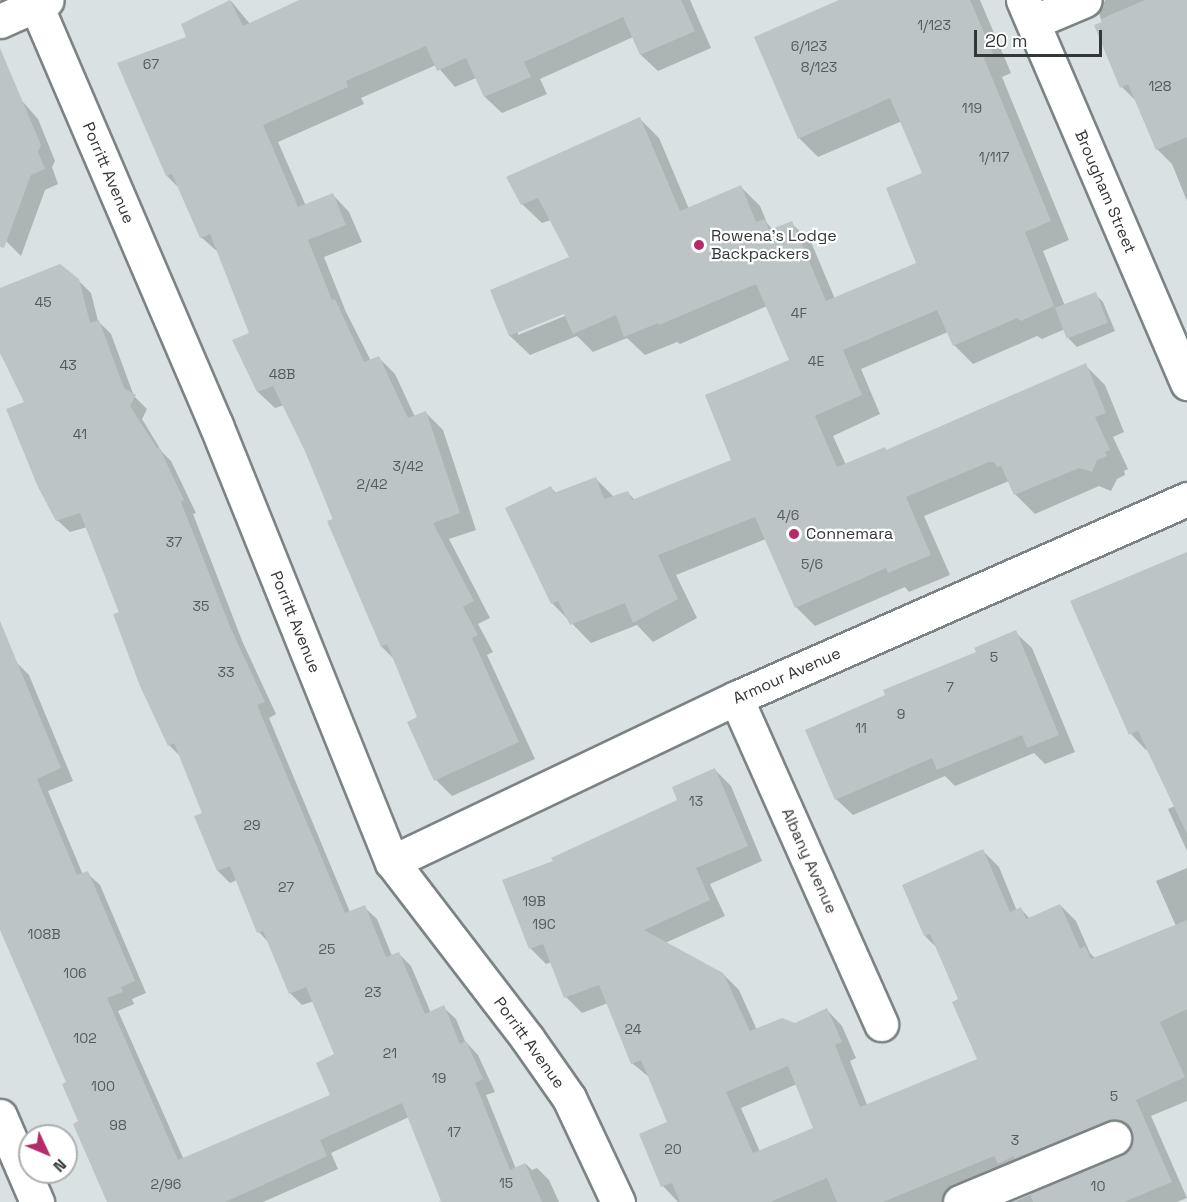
<!DOCTYPE html>
<html>
<head>
<meta charset="utf-8">
<style>
  body { margin:0 }
  #map { position:relative; width:1187px; height:1202px; overflow:hidden; background:#d9e1e2; font-family:"Space Grotesk",sans-serif }
  div>[style] { position:absolute }
  .shadow>* { inset:0; background:#0003 }
  .building>* { inset:0; background:#bdc4c6; transform-origin:0 0 }
  .roads { filter:drop-shadow(2px 0 #7c8384) drop-shadow(-2px 0 #7c8384) drop-shadow(0 2px #7c8384) drop-shadow(0 -2px #7c8384) }
  .minor>* { height:33px; margin:-16.5px; padding:0 16.5px; transform-origin:16.5px; border-radius:16.5px; background:#fff }
  .dots>* { width:16px; height:16px; translate:-50% -50%; box-sizing:border-box; border:3px solid #fff; border-radius:50% }
  span { translate:-50% -50%; white-space:nowrap; text-align:center; line-height:1.15; -webkit-text-stroke:4.5px #fff; paint-order:stroke }
  .number-label { font-size:14px; color:#565a5c }
  .number-label span { -webkit-text-stroke-width:0 }
  .street-label { font-size:16px; color:#343738 }
  .poi-label { font-size:16px; color:#343738 }
  .left { translate:0 -50%; text-align:left }
  .north { position:absolute; left:18px; top:1124px; width:60px; height:60px; box-sizing:border-box; background:#fff; border:2px solid #aeafaf; border-radius:50%; rotate:134deg; font-size:16px; font-weight:700; line-height:24px; text-align:center; color:#343738 }
  .north::after { content:''; display:block; margin:auto; width:21px; height:27px; background:#b52b69; clip-path:polygon(50% 0,100% 100%,50% 72%,0 100%) }
  .scale { position:absolute; left:974px; top:30px; width:128px; height:27px; box-sizing:border-box; border:3px solid #343738; border-top:0; padding-left:8px; font-size:18px; line-height:21px; white-space:nowrap; color:#343738; -webkit-text-stroke:4px #fff; paint-order:stroke }
</style>
</head>
<body>
<div id="map">
  <div class="shadow">
    <i style="clip-path:polygon(302px 0,690px 0,711px 48px,658px 71px,641px 55px,633px 37px,540px 79px,547px 94px,502px 113px,485px 97px,476px 78px,455px 87px,436px 65px,361px 98px,364px 104px,278px 142px,306px 206px,333px 195px,349px 212px,362px 242px,324px 257px,346px 312px,371px 361px,379px 358px,395px 374px,415px 417px,426px 413px,443px 430px,476px 530px,449px 539px,490px 618px,478px 624px,493px 652px,487px 655px,535px 759px,452px 796px,436px 780px,419px 718px,395px 660px,382px 647px,306px 449px,284px 405px,275px 408px,258px 392px,251px 333px,219px 253px,201px 237px,180px 189px,167px 176px,188px 37px,183px 24px,231px 1px,250px 24px)"></i>
    <i style="clip-path:polygon(evenodd,843px 0,980px 0,1011px 73px,1002px 77px,1069px 240px,1043px 251px,1065px 306px,1095px 294px,1103px 302px,1115px 331px,1077px 347px,1069px 339px,1065px 329px,1042px 339px,1037px 336px,973px 364px,954px 345px,948px 332px,861px 369px,880px 414px,833px 436px,846px 465px,887px 451px,1085px 365px,1105px 385px,1124px 432px,1113px 437px,1128px 469px,1124px 471px,1125px 475px,1117px 479px,1111px 491px,1099px 486px,1035px 514px,1015px 494px,1009px 481px,924px 516px,950px 575px,909px 592px,905px 587px,815px 626px,796px 607px,766px 539px,676px 575px,697px 618px,653px 642px,637px 625px,591px 643px,552px 603px,551px 488px,557px 494px,596px 479px,614px 497px,628px 493px,635px 500px,733px 461px,791px 360px,767px 306px,680px 344px,677px 342px,645px 355px,627px 338px,593px 352px,577px 336px,530px 355px,510px 336px,492px 291px,571px 258px,551px 220px,542px 223px,522px 204px,639px 118px,659px 138px,689px 209px,741px 187px,760px 206px,767px 223px,773px 230px,791px 223px,811px 242px,835px 299px,918px 264px,924px 174px,902px 121px,818px 157px,799px 138px,843px 0,570px 310px,572px 313px,518px 335px,518px 331px,570px 310px)"></i>
    <i style="clip-path:polygon(1105px 0,1187px 0,1187px 201px,1172px 164px,1157px 149px,1137px 102px,1122px 87px,1099px 13px)"></i>
    <i style="clip-path:polygon(9px 86px,38px 119px,55px 161px,52px 167px,58px 184px,45px 190px,21px 256px,7px 242px,3px 234px,0 235px,0 90px)"></i>
    <i style="clip-path:polygon(78px 280px,91px 293px,98px 321px,111px 334px,134px 396px,147px 409px,142px 419px,162px 452px,171px 461px,196px 513px,193px 514px,243px 643px,276px 714px,269px 718px,350px 912px,364px 907px,377px 919px,392px 956px,399px 954px,411px 966px,431px 1013px,443px 1007px,456px 1019px,465px 1041px,478px 1055px,495px 1092px,486px 1095px,516px 1169px,526px 1164px,532px 1170px,537px 1168px,549px 1180px,559px 1202px,443px 1202px,409px 1117px,331px 1153px,338px 1169px,263px 1202px,109px 1202px,68px 1083px,0 928px,0 669px,16px 662px,29px 675px,73px 781px,48px 791px,83px 875px,87px 873px,100px 885px,146px 993px,132px 999px,134px 1004px,118px 1011px,184px 1160px,332px 1096px,336px 1055px,314px 1001px,302px 1005px,290px 993px,270px 944px,259px 932px,237px 880px,230px 883px,218px 871px,204px 814px,181px 757px,169px 745px,87px 527px,70px 532px,57px 520px,26px 402px,0 349px,0 290px)"></i>
    <i style="clip-path:polygon(1187px 554px,1187px 851px,1168px 809px,1175px 806px,1149px 749px,1146px 750px,1131px 734px,1072px 601px)"></i>
    <i style="clip-path:polygon(1015px 632px,1032px 648px,1075px 752px,1045px 764px,1034px 753px,955px 786px,945px 776px,853px 815px,836px 799px)"></i>
    <i style="clip-path:polygon(evenodd,715px 770px,731px 786px,762px 861px,710px 884px,725px 916px,665px 943px,723px 974px,739px 990px,757px 1030px,795px 1024px,827px 1010px,842px 1026px,856px 1058px,850px 1061px,867px 1105px,979px 1060px,960px 1000px,938px 949px,925px 936px,904px 885px,983px 851px,999px 867px,1017px 911px,1021px 909px,1030px 919px,1060px 905px,1076px 921px,1090px 953px,1096px 959px,1176px 926px,1156px 881px,1187px 868px,1187px 1101px,1151px 1116px,1187px 1198px,1177px 1202px,1013px 1202px,1122px 1157px,1130px 1151px,1133px 1135px,1123px 1136px,966px 1202px,678px 1202px,663px 1186px,669px 1123px,650px 1078px,632px 1063px,608px 1003px,582px 1013px,566px 997px,552px 962px,546px 964px,530px 948px,555px 861px,679px 801px,715px 770px,797px 1084px,815px 1129px,760px 1152px,741px 1108px,797px 1084px)"></i>
  </div>
  <div class="building">
    <i style="clip-path:polygon(230px 0,243px 26px,299px 0,681px 0,695px 31px,640px 55px,623px 17px,524px 62px,531px 77px,484px 97px,466px 58px,437px 71px,426px 46px,346px 81px,348px 87px,263px 125px,298px 207px,333px 193px,346px 225px,308px 240px,332px 300px,335px 299px,364px 362px,379px 356px,408px 418px,426px 411px,460px 513px,433px 523px,474px 601px,463px 607px,478px 635px,472px 638px,519px 742px,434px 781px,407px 722px,417px 717px,387px 644px,381px 647px,327px 521px,333px 519px,304px 449px,273px 386px,257px 392px,232px 340px,249px 333px,210px 234px,200px 238px,172px 174px,166px 176px,117px 63px,186px 37px,181px 24px)"></i>
    <i style="clip-path:polygon(839px 0,970px 0,993px 54px,984px 58px,1051px 221px,1025px 232px,1054px 306px,1021px 321px,1017px 318px,953px 346px,937px 310px,843px 350px,862px 395px,815px 416px,837px 467px,885px 447px,886px 450px,1086px 363px,1106px 413px,1095px 417px,1110px 450px,1105px 452px,1107px 456px,1097px 460px,1092px 472px,1079px 468px,1014px 495px,1001px 466px,997px 467px,994px 462px,989px 462px,906px 497px,931px 555px,888px 573px,886px 568px,795px 608px,755px 517px,658px 555px,678px 599px,633px 623px,625px 603px,570px 625px,558px 601px,551px 604px,505px 508px,551px 486px,554px 493px,596px 477px,604px 499px,628px 491px,632px 500px,731px 460px,705px 395px,789px 360px,756px 284px,659px 325px,658px 323px,624px 337px,616px 315px,573px 334px,564px 314px,509px 336px,490px 290px,569px 257px,538px 198px,521px 205px,506px 177px,640px 117px,680px 211px,741px 185px,756px 222px,765px 219px,769px 230px,792px 221px,826px 301px,916px 263px,886px 188px,922px 173px,890px 98px,798px 139px,754px 37px)"></i>
    <i style="clip-path:polygon(1145px 0,1187px 0,1187px 137px,1156px 150px,1128px 84px,1120px 88px,1094px 25px,1102px 22px,1101px 19px)"></i>
    <i style="clip-path:polygon(0 48px,41px 145px,38px 152px,45px 169px,31px 175px,4px 248px,0 247px)"></i>
    <i style="clip-path:polygon(60px 264px,79px 279px,90px 323px,99px 320px,124px 388px,136px 395px,130px 406px,157px 448px,159px 447px,184px 500px,181px 502px,231px 629px,265px 702px,257px 705px,345px 913px,365px 905px,386px 957px,399px 952px,425px 1014px,444px 1005px,460px 1044px,466px 1041px,483px 1079px,475px 1083px,510px 1170px,525px 1163px,542px 1202px,438px 1202px,441px 1201px,402px 1103px,320px 1140px,327px 1156px,225px 1202px,107px 1202px,73px 1124px,78px 1121px,62px 1084px,66px 1082px,0 930px,0 621px,61px 768px,37px 779px,77px 875px,88px 871px,135px 981px,121px 987px,123px 992px,107px 998px,178px 1160px,330px 1095px,316px 1063px,334px 1054px,306px 987px,289px 994px,263px 931px,257px 933px,230px 866px,217px 871px,194px 816px,202px 813px,174px 743px,168px 746px,140px 686px,113px 614px,119px 612px,80px 513px,56px 521px,38px 487px,6px 409px,24px 402px,0 353px,0 288px)"></i>
    <i style="left:1096px;top:292px;width:33px;height:44px;rotate:69deg"></i>
    <i style="clip-path:polygon(1187px 552px,1187px 834px,1138px 731px,1129px 735px,1070px 601px)"></i>
    <i style="clip-path:polygon(1016px 630px,1059px 735px,1027px 748px,1022px 735px,937px 770px,932px 758px,835px 800px,805px 730px,885px 695px,883px 690px,976px 652px,974px 648px)"></i>
    <i style="clip-path:polygon(evenodd,715px 768px,748px 846px,696px 868px,710px 900px,644px 930px,723px 973px,750px 1031px,782px 1018px,795px 1023px,827px 1008px,842px 1042px,835px 1045px,860px 1107px,977px 1059px,952px 1002px,958px 999px,930px 934px,924px 936px,902px 885px,983px 849px,1010px 912px,1021px 907px,1026px 919px,1060px 904px,1080px 949px,1085px 946px,1091px 959px,1187px 920px,1187px 1009px,1160px 1022px,1185px 1077px,1136px 1100px,1172px 1182px,1124px 1202px,1033px 1202px,1030px 1193px,1128px 1150px,1132px 1141px,1131px 1131px,1125px 1123px,1116px 1119px,1107px 1121px,1015px 1159px,1014px 1156px,998px 1164px,994px 1156px,883px 1202px,837px 1202px,827px 1178px,770px 1202px,680px 1202px,672px 1183px,661px 1187px,639px 1134px,667px 1122px,641px 1060px,631px 1064px,599px 985px,564px 998px,543px 944px,529px 949px,502px 880px,553px 861px,551px 858px,677px 800px,672px 787px,715px 768px,788px 1066px,813px 1128px,753px 1153px,726px 1092px,788px 1066px)"></i>
  </div>
  <div class="roads">
    <div class="minor">
      <i style="left:1023px;top:0;width:417px;rotate:66.8deg"></i>
      <i style="left:36px;top:5px;width:457px;rotate:66.8deg"></i>
      <i style="left:216px;top:425px;width:471px;rotate:68.1deg"></i>
      <i style="left:392px;top:862px;width:222px;rotate:52.5deg"></i>
      <i style="left:527px;top:1038px;width:73px;rotate:55deg"></i>
      <i style="left:569px;top:1098px;width:115px;rotate:64.8deg"></i>
      <i style="left:0;top:21px;width:51px;rotate:-24.1deg"></i>
      <i style="left:1033px;top:22px;width:56px;rotate:-22.9deg"></i>
      <i style="left:736px;top:698px;width:357px;rotate:66deg"></i>
      <i style="left:392px;top:862px;width:381px;rotate:-25.5deg"></i>
      <i style="left:736px;top:698px;width:493px;rotate:-23.8deg"></i>
      <i style="left:0;top:1116px;width:94px;rotate:66.7deg"></i>
      <i style="left:960px;top:1202px;width:167px;rotate:-22.6deg"></i>
    </div>
  </div>
  <div class="dots">
    <i style="left:699px;top:245px;background:#b52b69"></i>
    <i style="left:794px;top:534px;background:#b52b69"></i>
  </div>
  <div class="number-label">
    <span style="left:934px;top:25px">1/123</span>
    <span style="left:809px;top:46px">6/123</span>
    <span style="left:151px;top:64px">67</span>
    <span style="left:819px;top:67px">8/123</span>
    <span style="left:1160px;top:86px">128</span>
    <span style="left:972px;top:108px">119</span>
    <span style="left:994px;top:157px">1/117</span>
    <span style="left:43px;top:302px">45</span>
    <span style="left:799px;top:313px">4F</span>
    <span style="left:816px;top:361px">4E</span>
    <span style="left:68px;top:365px">43</span>
    <span style="left:282px;top:374px">48B</span>
    <span style="left:80px;top:434px">41</span>
    <span style="left:408px;top:466px">3/42</span>
    <span style="left:372px;top:484px">2/42</span>
    <span style="left:788px;top:515px">4/6</span>
    <span style="left:174px;top:542px">37</span>
    <span style="left:812px;top:564px">5/6</span>
    <span style="left:201px;top:606px">35</span>
    <span style="left:994px;top:657px">5</span>
    <span style="left:226px;top:672px">33</span>
    <span style="left:950px;top:687px">7</span>
    <span style="left:901px;top:714px">9</span>
    <span style="left:861px;top:728px">11</span>
    <span style="left:696px;top:801px">13</span>
    <span style="left:252px;top:825px">29</span>
    <span style="left:286px;top:887px">27</span>
    <span style="left:534px;top:901px">19B</span>
    <span style="left:544px;top:924px">19C</span>
    <span style="left:44px;top:934px">108B</span>
    <span style="left:327px;top:949px">25</span>
    <span style="left:75px;top:973px">106</span>
    <span style="left:373px;top:992px">23</span>
    <span style="left:633px;top:1029px">24</span>
    <span style="left:85px;top:1038px">102</span>
    <span style="left:390px;top:1053px">21</span>
    <span style="left:439px;top:1078px">19</span>
    <span style="left:103px;top:1086px">100</span>
    <span style="left:1114px;top:1096px">5</span>
    <span style="left:118px;top:1125px">98</span>
    <span style="left:454px;top:1132px">17</span>
    <span style="left:1015px;top:1140px">3</span>
    <span style="left:673px;top:1149px">20</span>
    <span style="left:506px;top:1183px">15</span>
    <span style="left:166px;top:1184px">2/96</span>
    <span style="left:1098px;top:1186px">10</span>
  </div>
  <div class="street-label">
    <span style="left:108px;top:173px;rotate:67deg">Porritt Avenue</span>
    <span style="left:1105px;top:192px;rotate:67deg">Brougham Street</span>
    <span style="left:295px;top:622px;rotate:68deg">Porritt Avenue</span>
    <span style="left:787px;top:676px;rotate:-24deg">Armour Avenue</span>
    <span style="left:809px;top:861px;rotate:66deg">Albany Avenue</span>
    <span style="left:529px;top:1043px;rotate:54deg">Porritt Avenue</span>
  </div>
  <div class="poi-label">
    <span class="left" style="left:711px;top:245px">Rowena's Lodge<br>Backpackers</span>
    <span class="left" style="left:806px;top:534px">Connemara</span>
  </div>
  <div class="north">N</div>
  <div class="scale">20 m</div>
</div>
</body>
</html>
